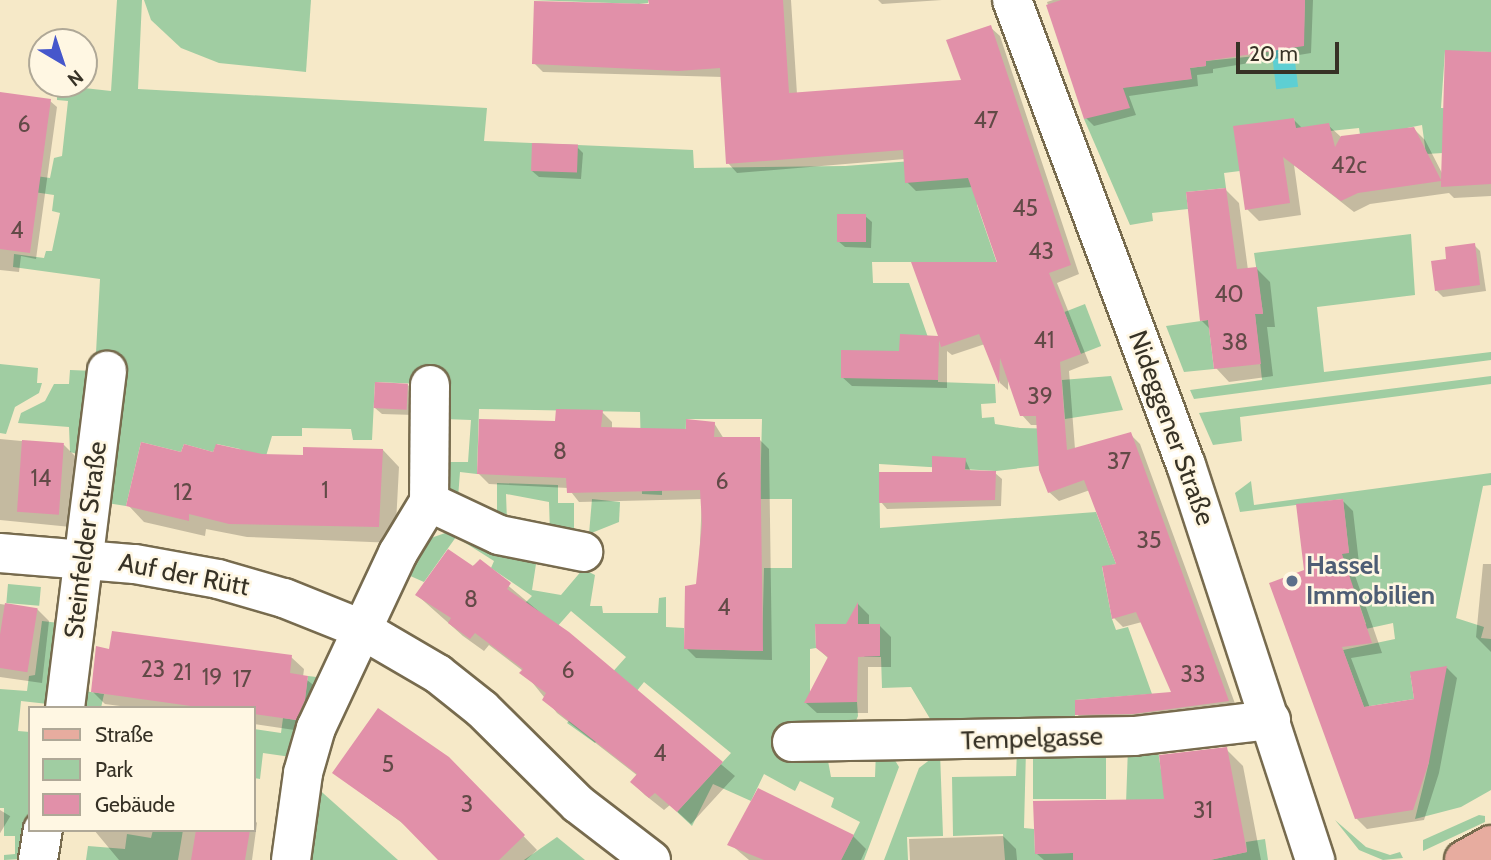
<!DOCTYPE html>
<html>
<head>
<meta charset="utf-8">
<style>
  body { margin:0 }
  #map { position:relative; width:1491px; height:860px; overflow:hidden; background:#f6e9c8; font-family:Cabin,sans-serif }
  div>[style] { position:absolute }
  .green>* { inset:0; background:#a0cda2; transform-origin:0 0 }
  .water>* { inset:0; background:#5ecfd3; transform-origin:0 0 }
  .shadow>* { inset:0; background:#0003; transform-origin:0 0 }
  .building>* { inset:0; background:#e190a9; transform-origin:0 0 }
  .roads { filter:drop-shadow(2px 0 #776b4e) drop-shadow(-2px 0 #776b4e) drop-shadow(0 2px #776b4e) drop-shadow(0 -2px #776b4e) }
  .minor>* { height:38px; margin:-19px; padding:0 19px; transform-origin:19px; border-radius:19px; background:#fff }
  .tertiary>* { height:38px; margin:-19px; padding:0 19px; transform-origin:19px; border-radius:19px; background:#fff }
  .primary>* { height:38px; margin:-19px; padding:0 19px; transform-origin:19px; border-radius:19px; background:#e7ac9f }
  .dots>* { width:19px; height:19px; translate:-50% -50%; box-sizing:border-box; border:4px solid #fff7e3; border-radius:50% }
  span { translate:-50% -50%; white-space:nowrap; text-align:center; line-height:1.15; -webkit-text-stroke:5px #fff7e3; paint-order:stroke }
  .number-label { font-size:23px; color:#624a47 }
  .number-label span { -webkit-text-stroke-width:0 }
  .street-label { font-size:26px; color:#373226 }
  .service-label { font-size:26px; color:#4e5e75; font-weight:700 }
  .left { translate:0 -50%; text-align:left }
  .legend { position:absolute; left:28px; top:706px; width:228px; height:126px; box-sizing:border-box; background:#fff7e3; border:2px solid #afa897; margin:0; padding:9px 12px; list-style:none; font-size:21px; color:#373226 }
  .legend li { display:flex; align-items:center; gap:14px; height:35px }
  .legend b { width:35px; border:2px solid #afa897 }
  .north { position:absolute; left:28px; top:28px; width:70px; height:70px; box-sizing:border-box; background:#fff7e3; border:2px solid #afa897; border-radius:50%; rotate:141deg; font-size:19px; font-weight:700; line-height:28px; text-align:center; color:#373226 }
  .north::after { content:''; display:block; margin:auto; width:24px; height:32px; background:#4657cb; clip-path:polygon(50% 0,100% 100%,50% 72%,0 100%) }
  .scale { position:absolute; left:1236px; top:42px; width:103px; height:32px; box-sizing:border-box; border:4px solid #373226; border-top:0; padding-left:9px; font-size:21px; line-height:24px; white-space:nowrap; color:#373226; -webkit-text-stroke:5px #fff7e3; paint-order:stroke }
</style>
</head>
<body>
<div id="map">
  <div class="green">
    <i style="clip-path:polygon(117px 0,142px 0,138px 89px,487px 108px,484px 141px,693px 150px,694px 168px,845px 166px,979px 156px,977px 205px,1000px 272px,961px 282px,954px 262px,872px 262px,873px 283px,909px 283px,938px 366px,938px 382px,995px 384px,996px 403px,981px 404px,982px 418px,994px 417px,995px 424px,1020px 428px,1063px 429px,1065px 456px,1038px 466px,996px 471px,879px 464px,880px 528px,1096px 512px,1116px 564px,1102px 567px,1112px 619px,1116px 630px,1128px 627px,1152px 694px,1075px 700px,1075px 728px,935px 727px,911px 687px,882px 688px,881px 657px,865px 657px,815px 625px,816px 648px,810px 649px,810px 702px,857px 702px,858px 716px,852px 730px,826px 750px,831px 777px,875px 777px,876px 751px,890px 752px,899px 767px,864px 860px,841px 860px,860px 822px,831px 807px,834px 798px,800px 781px,795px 791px,764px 774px,751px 801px,713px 784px,692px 826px,677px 812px,731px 753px,644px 682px,595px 743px,567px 723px,626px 657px,571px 611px,533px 654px,526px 602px,532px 596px,491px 568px,494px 561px,456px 537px,424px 582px,408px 575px,418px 550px,431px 538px,448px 532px,536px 564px,532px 590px,561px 595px,583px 569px,595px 575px,590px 606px,602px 606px,603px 613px,658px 613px,659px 598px,666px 597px,666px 627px,684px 628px,684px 649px,762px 651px,764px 568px,792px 568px,792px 499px,760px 499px,762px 419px,686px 419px,685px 472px,662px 471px,662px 495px,642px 494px,640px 412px,479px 409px,477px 474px,460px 472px,458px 498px,447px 486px,444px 462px,468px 462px,471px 420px,444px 419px,446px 385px,375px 382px,372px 440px,353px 440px,351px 429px,302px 428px,302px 436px,272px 436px,258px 483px,240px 449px,217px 444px,213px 452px,184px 444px,181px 452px,141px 442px,126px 506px,107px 503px,81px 455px,70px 452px,69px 427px,18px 423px,21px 413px,45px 401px,54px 384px,69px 384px,70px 370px,95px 371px,100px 279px,13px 267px,14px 254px,44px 258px,46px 251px,52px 251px,60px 213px,52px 211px,54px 195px,0 187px,0 171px,50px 178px,54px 158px,62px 156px,68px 101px,57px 100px,57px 85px,111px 91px)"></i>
    <i style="clip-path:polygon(144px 0,311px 0,306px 72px,219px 63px,181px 48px,151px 20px)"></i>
    <i style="clip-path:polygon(532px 0,648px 0,648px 3px,639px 4px)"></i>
    <i style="clip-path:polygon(1305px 0,1491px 0,1491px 52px,1445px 51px,1441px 108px,1491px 110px,1443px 153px,1426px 154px,1422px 125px,1407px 128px,1410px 155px,1364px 161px,1359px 128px,1330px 131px,1301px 163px,1294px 118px,1240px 171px,1224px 173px,1226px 188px,1186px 192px,1188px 209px,1152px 213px,1153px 221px,1130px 225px,1084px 119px,1111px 91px,1141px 83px,1191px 79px,1190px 68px,1206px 66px,1206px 61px,1256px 56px,1263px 30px,1304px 30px)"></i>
    <i style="clip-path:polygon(1411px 234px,1415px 295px,1317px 307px,1324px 372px,1491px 352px,1491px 360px,1194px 399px,1190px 390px,1262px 380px,1255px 314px,1263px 313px,1254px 253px)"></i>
    <i style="left:1085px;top:304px;width:45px;height:22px;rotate:69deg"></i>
    <i style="clip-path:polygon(1208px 320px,1214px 369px,1184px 372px,1166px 326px)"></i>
    <i style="clip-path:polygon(0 364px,38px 368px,37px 383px,42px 383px,39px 393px,15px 407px,6px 434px,0 433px)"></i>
    <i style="clip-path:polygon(1111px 376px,1123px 410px,1065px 419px,1062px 380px)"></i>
    <i style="clip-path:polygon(1491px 376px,1491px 384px,1240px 417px,1242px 441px,1213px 445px,1199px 413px)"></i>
    <i style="clip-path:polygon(1491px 473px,1491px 485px,1483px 486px,1456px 618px,1484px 627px,1481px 638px,1491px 639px,1491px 790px,1461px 807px,1415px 819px,1429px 762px,1410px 672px,1414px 699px,1364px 707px,1343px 650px,1395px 639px,1393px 623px,1338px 635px,1366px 624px,1355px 591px,1310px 558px,1349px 552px,1343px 499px,1240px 512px,1235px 493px,1251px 481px,1254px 505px)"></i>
    <i style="clip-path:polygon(497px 483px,558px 485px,558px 503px,574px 503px,574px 536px,550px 533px,549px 502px,506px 494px,507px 521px,497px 516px)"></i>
    <i style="clip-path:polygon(592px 499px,620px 502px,619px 522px,589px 534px)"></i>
    <i style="left:8px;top:584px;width:33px;height:19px;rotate:5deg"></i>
    <i style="clip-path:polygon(42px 621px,59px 623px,48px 704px,21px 701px,18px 731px,30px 732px,30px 803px,21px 859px,4px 860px,4px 855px,15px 854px,15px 836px,4px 836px,4px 808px,0 808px,0 689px,27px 691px,29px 676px,35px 675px)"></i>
    <i style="clip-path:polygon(308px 676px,325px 678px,291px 757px,263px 753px,260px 779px,254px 778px,254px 729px,281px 733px,283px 718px,302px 721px)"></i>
    <i style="clip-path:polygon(84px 691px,104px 694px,101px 708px,81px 708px)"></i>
    <i style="clip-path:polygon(1157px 744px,1161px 770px,1167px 770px,1179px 860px,1005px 860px,1003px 834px,953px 836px,952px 777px,1016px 776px,1017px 750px,1026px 750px,1024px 828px,1034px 829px,1035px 854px,1108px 852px,1125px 832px,1128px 747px)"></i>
    <i style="left:1106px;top:748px;width:51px;height:73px;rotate:90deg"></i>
    <i style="clip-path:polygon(940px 752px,943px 836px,907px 837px,908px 860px,884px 860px,919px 768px)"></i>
    <i style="clip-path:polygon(315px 786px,398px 860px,307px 860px)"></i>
    <i style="clip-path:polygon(1479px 815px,1485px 816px,1485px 822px,1423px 851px,1423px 840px)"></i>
    <i style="clip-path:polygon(1335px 820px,1366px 847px,1390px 855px,1400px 852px,1403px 858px,1383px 860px,1359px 850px)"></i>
    <i style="clip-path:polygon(153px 830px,183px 830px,178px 860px,86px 860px,88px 846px,125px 849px,127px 834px,151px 838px)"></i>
    <i style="clip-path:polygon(557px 837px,585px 860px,524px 860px)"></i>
    <i style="clip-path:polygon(1265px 839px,1268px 860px,1210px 860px,1247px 852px,1246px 842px)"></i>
  </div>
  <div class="water">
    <i style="left:1293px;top:45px;width:42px;height:22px;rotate:83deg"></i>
  </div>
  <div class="shadow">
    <i style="clip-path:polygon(650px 0,791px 0,797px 94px,963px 81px,990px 27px,1000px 36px,1079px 274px,1057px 283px,1089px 363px,1069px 371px,1075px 449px,1130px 434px,1140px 444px,1237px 709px,1086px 724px,1077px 714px,1173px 693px,1142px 622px,1123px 627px,1114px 618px,1118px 566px,1090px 490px,1059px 501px,1049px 492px,1038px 425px,1031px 425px,1022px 415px,1008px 377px,1008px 390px,1000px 383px,985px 344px,952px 355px,947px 351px,947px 388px,852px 386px,842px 377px,940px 338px,999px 263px,973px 187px,916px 191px,907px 182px,905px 159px,737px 173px,728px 163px,723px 77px,543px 72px,534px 63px,650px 6px)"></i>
    <i style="clip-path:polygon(878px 0,942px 0,882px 4px)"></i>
    <i style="clip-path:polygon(1053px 0,1313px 0,1311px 53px,1213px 69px,1213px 73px,1197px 75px,1198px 86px,1129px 96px,1136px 115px,1094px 126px,1086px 118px,1047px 2px)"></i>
    <i style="clip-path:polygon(1491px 54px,1491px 196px,1454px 198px,1449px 193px,1370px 204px,1354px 212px,1294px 165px,1301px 215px,1259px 221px,1247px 209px,1294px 120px,1303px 129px,1328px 125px,1341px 137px,1413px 128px,1425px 140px,1443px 175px)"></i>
    <i style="clip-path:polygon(0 94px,50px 101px,57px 107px,36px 259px,21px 256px,19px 272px,0 270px)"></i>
    <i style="clip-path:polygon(577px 147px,583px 153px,581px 179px,539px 177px,532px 171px)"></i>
    <i style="clip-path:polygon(1225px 189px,1239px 203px,1248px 270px,1257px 269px,1270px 282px,1275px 327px,1267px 327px,1273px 376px,1229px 382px,1216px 368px,1211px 330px,1201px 320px)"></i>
    <i style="clip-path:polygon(865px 216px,872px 222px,871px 248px,845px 247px,838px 241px)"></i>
    <i style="clip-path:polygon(1474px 245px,1480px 251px,1486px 291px,1443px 297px,1436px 290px,1448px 261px)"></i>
    <i style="clip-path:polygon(408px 385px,414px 392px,414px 415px,382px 414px,375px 408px)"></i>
    <i style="clip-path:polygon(602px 412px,612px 422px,612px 429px,687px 431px,714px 423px,724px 439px,759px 439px,769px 449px,772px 660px,696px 658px,686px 648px,698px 585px,702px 499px,579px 502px,568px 488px,489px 484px,479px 474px,556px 423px)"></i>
    <i style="clip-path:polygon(0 439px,64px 445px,77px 458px,71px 527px,0 520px)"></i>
    <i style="clip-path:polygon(383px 450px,399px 467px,395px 543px,247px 537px,206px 529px,205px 536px,144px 522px,128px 505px,182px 454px,304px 457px)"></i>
    <i style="clip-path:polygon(965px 459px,971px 472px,995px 473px,1002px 479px,1001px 506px,887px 509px,881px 502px)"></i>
    <i style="clip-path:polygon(1342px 500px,1353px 511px,1359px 563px,1351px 564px,1382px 653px,1351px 658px,1370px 708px,1416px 701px,1412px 673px,1447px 668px,1457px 678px,1439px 773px,1424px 820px,1367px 829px,1356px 818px,1306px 571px)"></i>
    <i style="clip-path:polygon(480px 562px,735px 776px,691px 824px,670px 805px,664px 810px,645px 795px,632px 782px,638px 776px,557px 713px,523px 671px,489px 645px,484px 651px,463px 636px,417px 595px)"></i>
    <i style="clip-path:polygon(1483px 564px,1491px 564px,1491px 652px,1476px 637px)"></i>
    <i style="clip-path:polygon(0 604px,37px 609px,49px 621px,42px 683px,0 677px)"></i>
    <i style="clip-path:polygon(858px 604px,869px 615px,869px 626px,880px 626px,891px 637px,891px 667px,868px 667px,868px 713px,817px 713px,806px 703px,829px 659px,817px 648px,847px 626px)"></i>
    <i style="clip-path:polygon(291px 657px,304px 669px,303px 677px,320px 690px,308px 732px,254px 724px,254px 708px,135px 708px,105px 704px,92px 691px)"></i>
    <i style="clip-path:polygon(1226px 749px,1243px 766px,1261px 860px,1044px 860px,1037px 854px,1166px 801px)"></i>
    <i style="clip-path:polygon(448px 758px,537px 850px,526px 860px,440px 860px,409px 828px,334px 773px)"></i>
    <i style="left:0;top:810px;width:12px;height:50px;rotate:31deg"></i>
    <i style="clip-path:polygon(254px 819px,257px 823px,252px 860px,119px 860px,94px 830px,254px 830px)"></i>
    <i style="clip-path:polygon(853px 836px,866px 849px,861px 860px,749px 860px,730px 844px)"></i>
    <i style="clip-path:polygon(1003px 836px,1016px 849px,1017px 860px,910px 860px,909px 839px)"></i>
  </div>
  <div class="building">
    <i style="clip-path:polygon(648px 0,783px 0,789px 93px,961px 80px,946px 40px,991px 25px,1071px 265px,1049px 273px,1081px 354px,1060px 362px,1067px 450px,1131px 432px,1229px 701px,1133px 714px,1075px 715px,1075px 700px,1171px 692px,1136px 612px,1112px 619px,1102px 566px,1116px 564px,1084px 480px,1048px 493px,1039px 470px,1036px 416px,1020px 416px,1000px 358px,999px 384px,979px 334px,941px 347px,939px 340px,938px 380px,841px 378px,841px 350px,899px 351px,900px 334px,938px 336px,911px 262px,997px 262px,968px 178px,905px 183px,903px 150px,726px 164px,720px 68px,678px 71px,532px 64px,534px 1px,649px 4px)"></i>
    <i style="clip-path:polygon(1061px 0,1305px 0,1304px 46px,1206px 61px,1206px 66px,1190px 68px,1192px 79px,1123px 88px,1130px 108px,1084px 119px,1046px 5px)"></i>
    <i style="clip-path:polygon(1445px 50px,1491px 52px,1491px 184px,1441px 187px,1441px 181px,1358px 193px,1341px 201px,1283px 157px,1290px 203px,1245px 210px,1233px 126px,1294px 118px,1296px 128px,1329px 123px,1335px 147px,1341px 136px,1414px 127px,1441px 180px)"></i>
    <i style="clip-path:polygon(0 92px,51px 99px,30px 253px,0 249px)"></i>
    <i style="left:532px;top:143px;width:46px;height:28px;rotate:2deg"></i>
    <i style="clip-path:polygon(1226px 188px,1237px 269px,1257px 267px,1263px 314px,1255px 314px,1261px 364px,1214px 369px,1208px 320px,1200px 321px,1186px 192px)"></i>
    <i style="left:837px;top:214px;width:29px;height:28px"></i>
    <i style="clip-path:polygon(1475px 243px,1480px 285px,1435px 291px,1431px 261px,1446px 259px,1445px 247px)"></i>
    <i style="left:375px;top:382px;width:33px;height:26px;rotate:3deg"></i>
    <i style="clip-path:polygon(556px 409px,603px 410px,601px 427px,686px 429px,686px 419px,715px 422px,714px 437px,760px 437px,763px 651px,684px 649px,685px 586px,696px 584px,702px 524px,700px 490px,567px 493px,566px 478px,477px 474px,479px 419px,555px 421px)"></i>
    <i style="left:22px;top:440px;width:42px;height:72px;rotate:4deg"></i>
    <i style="clip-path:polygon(141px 442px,181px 452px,184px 444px,213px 452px,216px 444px,262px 454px,303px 455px,303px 447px,383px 449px,379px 527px,229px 524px,189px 514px,189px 521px,126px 506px)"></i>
    <i style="clip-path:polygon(932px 456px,966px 458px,965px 470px,996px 471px,995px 500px,879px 503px,879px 472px,932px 472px)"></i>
    <i style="clip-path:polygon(1343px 499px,1349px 553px,1342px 554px,1372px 643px,1342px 647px,1364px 707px,1414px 699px,1410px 672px,1447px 666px,1429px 762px,1413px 810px,1355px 819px,1269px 583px,1304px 570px,1296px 504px)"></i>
    <i style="clip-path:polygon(448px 549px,473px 566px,480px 559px,511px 583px,507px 589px,569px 632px,723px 762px,677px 812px,655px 793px,649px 798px,630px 782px,637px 774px,542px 700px,546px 693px,519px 673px,523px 669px,475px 633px,470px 639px,448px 623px,451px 618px,415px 595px)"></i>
    <i style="clip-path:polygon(858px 602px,858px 624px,880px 624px,880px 656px,858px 657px,857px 702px,804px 703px,828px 657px,816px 648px,815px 624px,846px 624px)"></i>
    <i style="left:5px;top:603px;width:33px;height:65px;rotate:9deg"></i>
    <i style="clip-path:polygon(112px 631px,292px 655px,290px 673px,308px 676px,305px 700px,296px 720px,254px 714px,254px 708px,205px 708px,91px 692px,96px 646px,109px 649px)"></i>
    <i style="clip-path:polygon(378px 708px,449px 757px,525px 835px,499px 860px,438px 860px,400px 821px,332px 773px)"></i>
    <i style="clip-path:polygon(1227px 747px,1247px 852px,1210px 860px,1073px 860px,1073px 853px,1035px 854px,1033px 801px,1164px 799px,1159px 755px)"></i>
    <i style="clip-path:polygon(758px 788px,854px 835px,841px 860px,764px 860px,727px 845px)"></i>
    <i style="clip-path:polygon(196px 830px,250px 830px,245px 860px,191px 860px)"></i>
  </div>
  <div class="roads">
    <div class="minor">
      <i style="left:429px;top:502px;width:77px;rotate:25.2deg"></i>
      <i style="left:499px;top:535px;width:86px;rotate:11.4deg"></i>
      <i style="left:0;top:553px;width:135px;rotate:4.7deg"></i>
      <i style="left:135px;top:564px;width:84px;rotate:10.2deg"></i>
      <i style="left:218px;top:579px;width:69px;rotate:16.1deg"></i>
      <i style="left:284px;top:598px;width:83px;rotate:21.9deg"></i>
      <i style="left:361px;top:629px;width:89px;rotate:30.3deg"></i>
      <i style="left:438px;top:674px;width:56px;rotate:38.5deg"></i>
      <i style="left:482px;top:709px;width:135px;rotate:44.7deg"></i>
      <i style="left:578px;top:804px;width:92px;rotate:37.5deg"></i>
      <i style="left:65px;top:708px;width:340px;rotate:-82.9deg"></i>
      <i style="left:792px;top:742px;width:342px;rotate:-1deg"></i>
      <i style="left:1134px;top:736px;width:138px;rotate:-6.7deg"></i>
      <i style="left:38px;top:860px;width:30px;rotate:-81deg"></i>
      <i style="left:291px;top:860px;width:88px;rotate:-82.1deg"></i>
      <i style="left:303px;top:773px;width:47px;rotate:-73.9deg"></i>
      <i style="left:316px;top:728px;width:193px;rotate:-64.9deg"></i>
      <i style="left:398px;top:553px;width:60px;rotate:-58.7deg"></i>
      <i style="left:429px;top:502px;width:117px;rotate:-89.5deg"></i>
    </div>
    <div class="tertiary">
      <i style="left:1012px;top:0;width:496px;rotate:69.5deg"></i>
      <i style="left:1186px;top:465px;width:416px;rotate:71.9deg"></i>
    </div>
    <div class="primary">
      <i style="left:1464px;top:860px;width:31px;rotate:-29deg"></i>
    </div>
  </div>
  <div class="dots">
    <i style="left:1292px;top:581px;background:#5c6f8a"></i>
  </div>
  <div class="number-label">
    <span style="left:986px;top:120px">47</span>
    <span style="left:24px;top:124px">6</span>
    <span style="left:1349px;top:165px">42c</span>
    <span style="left:1025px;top:208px">45</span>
    <span style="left:17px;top:230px">4</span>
    <span style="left:1041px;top:251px">43</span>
    <span style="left:1229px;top:294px">40</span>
    <span style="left:1044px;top:340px">41</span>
    <span style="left:1235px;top:342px">38</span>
    <span style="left:1040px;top:396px">39</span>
    <span style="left:560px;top:451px">8</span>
    <span style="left:1119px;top:461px">37</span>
    <span style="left:41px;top:478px">14</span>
    <span style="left:722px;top:481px">6</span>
    <span style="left:325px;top:490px">1</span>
    <span style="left:183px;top:492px">12</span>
    <span style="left:1149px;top:540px">35</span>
    <span style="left:471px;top:599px">8</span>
    <span style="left:724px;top:607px">4</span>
    <span style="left:153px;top:669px">23</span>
    <span style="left:568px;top:670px">6</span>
    <span style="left:182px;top:672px">21</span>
    <span style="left:1193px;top:674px">33</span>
    <span style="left:212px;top:677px">19</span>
    <span style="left:242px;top:679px">17</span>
    <span style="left:660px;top:753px">4</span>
    <span style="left:388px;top:764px">5</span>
    <span style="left:467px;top:804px">3</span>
    <span style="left:1203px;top:810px">31</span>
  </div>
  <div class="street-label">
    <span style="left:1171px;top:428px;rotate:70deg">Nideggener Straße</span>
    <span style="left:86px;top:540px;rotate:-83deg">Steinfelder Straße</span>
    <span style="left:184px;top:575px;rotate:11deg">Auf der Rütt</span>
    <span style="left:1032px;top:739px;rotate:-2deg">Tempelgasse</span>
  </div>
  <div class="service-label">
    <span class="left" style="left:1306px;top:581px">Hassel<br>Immobilien</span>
  </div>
  <ul class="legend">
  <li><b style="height:9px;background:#e7ac9f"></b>Straße</li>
  <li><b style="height:19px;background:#a0cda2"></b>Park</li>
  <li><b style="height:19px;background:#e190a9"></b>Gebäude</li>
  </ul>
  <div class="north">N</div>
  <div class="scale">20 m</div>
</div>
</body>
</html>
